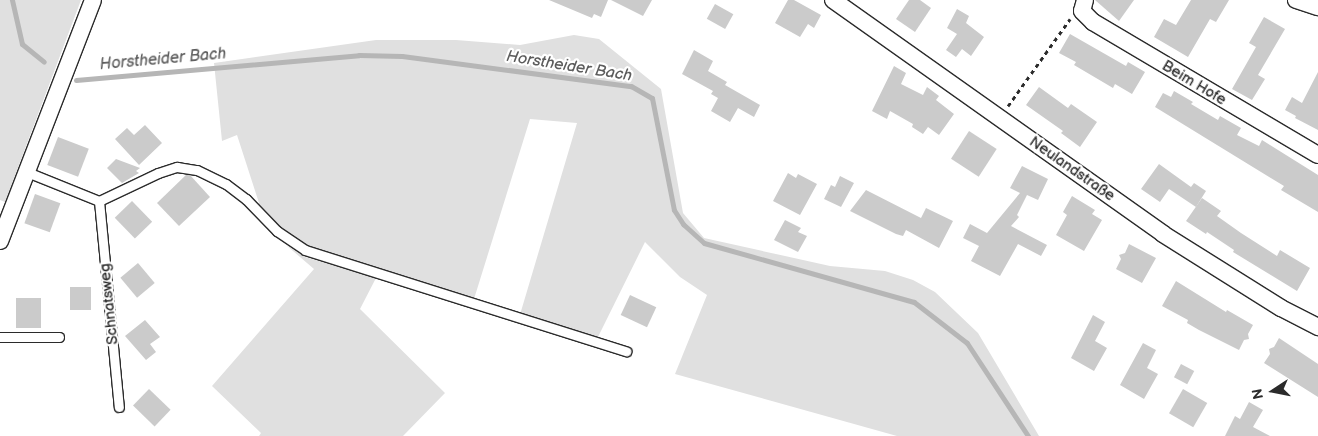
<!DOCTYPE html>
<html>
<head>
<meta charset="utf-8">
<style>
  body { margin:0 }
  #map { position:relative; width:1318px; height:436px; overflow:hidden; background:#fff; font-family:"Balsamiq Sans",sans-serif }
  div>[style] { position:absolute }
  .green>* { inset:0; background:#e0e0e0 }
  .stream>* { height:5px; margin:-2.5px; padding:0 2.5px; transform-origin:2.5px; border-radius:2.5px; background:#b6b6b6 }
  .building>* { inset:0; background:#cbcbcb; transform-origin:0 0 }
  .path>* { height:3px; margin-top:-1.5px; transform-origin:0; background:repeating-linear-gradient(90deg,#2b2b2b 0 4px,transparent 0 8px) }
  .roads { filter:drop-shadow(1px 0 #2b2b2b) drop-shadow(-1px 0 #2b2b2b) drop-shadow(0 1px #2b2b2b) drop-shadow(0 -1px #2b2b2b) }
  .lane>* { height:9px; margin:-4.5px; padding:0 4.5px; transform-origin:4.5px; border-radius:4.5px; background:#fff }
  .street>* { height:16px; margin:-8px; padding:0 8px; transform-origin:8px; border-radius:8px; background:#fff }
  span { translate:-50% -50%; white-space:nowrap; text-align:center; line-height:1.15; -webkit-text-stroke:4.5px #fff; paint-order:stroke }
  .street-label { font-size:15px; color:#2b2b2b }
  .water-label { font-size:16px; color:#5c5c5c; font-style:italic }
  .north { position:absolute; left:1248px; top:366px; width:50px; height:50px; -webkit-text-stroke:4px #fff; paint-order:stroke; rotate:259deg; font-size:14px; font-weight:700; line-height:20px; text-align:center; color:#2b2b2b }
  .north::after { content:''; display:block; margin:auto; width:18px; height:22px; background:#2b2b2b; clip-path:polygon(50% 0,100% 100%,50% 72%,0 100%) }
</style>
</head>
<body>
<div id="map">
  <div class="green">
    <i style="clip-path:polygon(0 0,81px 0,5px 202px,0 200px)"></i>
    <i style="clip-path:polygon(574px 35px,599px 39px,661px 89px,683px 213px,704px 238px,830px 266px,885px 271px,913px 280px,935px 292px,978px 333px,1039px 436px,897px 436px,675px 374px,707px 295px,680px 277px,645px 242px,597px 339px,519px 318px,577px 123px,530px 119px,474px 299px,307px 247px,293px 239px,257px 205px,259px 203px,237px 135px,222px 141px,214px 63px,376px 40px,456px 40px,520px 45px)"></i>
    <i style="clip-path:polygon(286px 245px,305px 257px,376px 278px,360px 309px,445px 393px,403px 436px,259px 436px,261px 433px,212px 386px,314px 269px)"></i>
  </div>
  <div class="stream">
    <i style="left:12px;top:0;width:45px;rotate:77.2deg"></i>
    <i style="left:22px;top:44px;width:28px;rotate:39deg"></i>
    <i style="left:76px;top:80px;width:284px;rotate:-5deg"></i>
    <i style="left:359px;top:55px;width:43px;rotate:1.3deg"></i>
    <i style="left:402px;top:56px;width:231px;rotate:7.5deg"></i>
    <i style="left:631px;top:86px;width:24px;rotate:30deg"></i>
    <i style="left:652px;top:98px;width:114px;rotate:78.9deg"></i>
    <i style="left:674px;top:210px;width:17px;rotate:57deg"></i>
    <i style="left:683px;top:224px;width:28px;rotate:42deg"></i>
    <i style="left:704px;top:243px;width:218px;rotate:15.7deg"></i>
    <i style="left:914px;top:302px;width:67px;rotate:37.7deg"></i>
    <i style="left:967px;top:343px;width:111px;rotate:56.7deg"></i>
  </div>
  <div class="building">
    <i style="clip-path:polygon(549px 0,608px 0,601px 17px,594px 14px,592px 18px)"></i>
    <i style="clip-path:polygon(611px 0,652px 0,643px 16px)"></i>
    <i style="clip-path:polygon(788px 0,794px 0,821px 15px,814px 28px,808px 24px,800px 37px,775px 23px)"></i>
    <i style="clip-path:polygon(909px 0,920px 0,931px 8px,915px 32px,896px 19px)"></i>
    <i style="clip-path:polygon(1095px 0,1134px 0,1119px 21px)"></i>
    <i style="clip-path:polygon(1191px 0,1229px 0,1216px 22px,1210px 19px,1188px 57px,1154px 37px,1164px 19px,1176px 25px)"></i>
    <i style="left:715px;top:4px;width:21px;height:17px;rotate:29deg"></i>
    <i style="clip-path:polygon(957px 9px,969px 16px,966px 23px,984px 37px,971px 56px,962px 49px,956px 57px,946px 50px,957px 34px,947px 28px)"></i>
    <i style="clip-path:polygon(1264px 17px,1285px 29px,1258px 75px,1265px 79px,1252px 100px,1232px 89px,1256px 47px,1249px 43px)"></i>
    <i style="clip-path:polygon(1070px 34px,1126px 66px,1128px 62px,1145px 72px,1132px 94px,1115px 84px,1113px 88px,1074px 65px,1076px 62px,1059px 53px)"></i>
    <i style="clip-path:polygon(694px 50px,713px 61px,708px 71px,727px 82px,725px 85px,760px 105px,754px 117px,738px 108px,730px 122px,711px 111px,718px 98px,711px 94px,713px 91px,682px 74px)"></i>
    <i style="clip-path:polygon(894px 66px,906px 73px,901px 84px,923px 95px,927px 87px,939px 96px,936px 100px,954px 114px,939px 135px,928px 127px,923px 134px,912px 127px,913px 124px,890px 111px,887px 119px,872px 111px)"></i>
    <i style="clip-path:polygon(1318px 72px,1318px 130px,1295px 118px,1296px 116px,1285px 110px,1292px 97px,1302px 103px)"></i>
    <i style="clip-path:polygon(1039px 87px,1068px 108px,1071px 104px,1097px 122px,1080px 147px,1061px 133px,1063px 131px,1026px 105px)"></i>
    <i style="clip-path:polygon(1174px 91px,1193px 102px,1191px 104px,1218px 120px,1220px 116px,1241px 128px,1237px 135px,1259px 146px,1262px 140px,1318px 175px,1318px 212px,1281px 190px,1284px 186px,1155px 107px,1163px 93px,1171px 97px)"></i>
    <i style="clip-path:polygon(145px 125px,162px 143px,139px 165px,115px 139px,127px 128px,134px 135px)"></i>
    <i style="left:969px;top:131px;width:33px;height:33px;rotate:33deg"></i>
    <i style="left:58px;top:137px;width:33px;height:30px;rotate:21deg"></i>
    <i style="clip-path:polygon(116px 159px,140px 168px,136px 171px,139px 173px,122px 183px,107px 168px)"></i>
    <i style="clip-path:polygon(1159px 164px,1191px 187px,1194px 183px,1206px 191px,1196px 207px,1169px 189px,1160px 202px,1141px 189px)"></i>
    <i style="clip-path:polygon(1022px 166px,1048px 179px,1038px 200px,1027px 195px,1017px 215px,1019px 217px,1011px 226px,1047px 245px,1041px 256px,1018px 244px,1000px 276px,971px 261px,979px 246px,963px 238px,970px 224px,987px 233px,1020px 193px,1010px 188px)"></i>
    <i style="clip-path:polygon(788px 173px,796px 178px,798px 174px,817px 184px,800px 215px,773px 201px)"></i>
    <i style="clip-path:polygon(186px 175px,190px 175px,210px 197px,179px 226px,157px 203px)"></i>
    <i style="clip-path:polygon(840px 176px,854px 183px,841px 207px,824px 199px,831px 185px,835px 187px)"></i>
    <i style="clip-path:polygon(866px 190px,921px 218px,926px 208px,953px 221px,939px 248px,906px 230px,903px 236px,896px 234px,850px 211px)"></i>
    <i style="left:35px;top:194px;width:27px;height:31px;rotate:20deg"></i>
    <i style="clip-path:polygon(1072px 196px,1095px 210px,1092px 214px,1102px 220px,1084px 251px,1056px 235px,1067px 215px,1063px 212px)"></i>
    <i style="clip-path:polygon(1202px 198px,1221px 211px,1217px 216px,1241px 233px,1277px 256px,1280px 250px,1310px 268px,1297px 291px,1233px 252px,1234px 250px,1207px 232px,1206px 234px,1186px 221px)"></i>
    <i style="left:132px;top:201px;width:29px;height:24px;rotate:46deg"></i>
    <i style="clip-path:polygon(785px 220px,801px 228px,798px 232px,807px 236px,798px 252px,774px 240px)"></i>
    <i style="clip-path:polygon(1129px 244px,1156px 258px,1142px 283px,1116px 269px,1121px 259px,1119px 255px,1125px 253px)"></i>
    <i style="left:138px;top:263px;width:26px;height:23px;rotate:50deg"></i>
    <i style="clip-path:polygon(1176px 281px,1226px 312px,1227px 310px,1253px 325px,1248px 334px,1249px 339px,1244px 340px,1239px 350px,1199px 330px,1187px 323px,1188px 320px,1162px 306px)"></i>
    <i style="left:70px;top:287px;width:21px;height:23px"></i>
    <i style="left:630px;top:295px;width:29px;height:22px;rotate:25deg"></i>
    <i style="left:16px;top:298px;width:25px;height:30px"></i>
    <i style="clip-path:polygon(1093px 315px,1105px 322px,1095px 341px,1107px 348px,1094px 371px,1071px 358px)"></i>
    <i style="clip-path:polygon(145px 320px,160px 337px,150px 344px,156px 352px,146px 360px,125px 336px)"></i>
    <i style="clip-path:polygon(1279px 338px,1318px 364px,1318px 397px,1264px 363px,1270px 354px,1269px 349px,1274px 347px)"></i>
    <i style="clip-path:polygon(1143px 343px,1156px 350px,1147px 368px,1158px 374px,1144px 399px,1120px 385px)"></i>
    <i style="left:1181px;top:364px;width:15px;height:15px;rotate:28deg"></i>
    <i style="left:149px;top:389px;width:30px;height:23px;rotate:44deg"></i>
    <i style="left:1183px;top:389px;width:28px;height:28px;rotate:30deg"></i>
    <i style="clip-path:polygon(1249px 402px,1263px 410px,1253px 427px,1270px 436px,1225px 436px,1235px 416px,1240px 419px)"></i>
  </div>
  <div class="path">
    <i style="left:1008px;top:106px;width:107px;rotate:-54.5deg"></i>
  </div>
  <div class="roads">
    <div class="lane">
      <i style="left:27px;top:172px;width:78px;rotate:21.9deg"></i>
      <i style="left:99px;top:201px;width:65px;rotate:-25.4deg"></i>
      <i style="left:158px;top:173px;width:20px;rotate:-18deg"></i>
      <i style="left:177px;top:167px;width:20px;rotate:9deg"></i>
      <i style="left:197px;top:170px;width:32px;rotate:26deg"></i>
      <i style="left:226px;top:184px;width:25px;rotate:37deg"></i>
      <i style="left:246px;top:199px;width:45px;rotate:45.9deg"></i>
      <i style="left:277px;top:231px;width:34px;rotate:34deg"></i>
      <i style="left:305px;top:250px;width:337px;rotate:17.5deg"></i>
      <i style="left:99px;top:201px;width:207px;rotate:84.5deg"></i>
      <i style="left:0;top:337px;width:59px"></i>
    </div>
    <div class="street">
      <i style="left:833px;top:0;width:405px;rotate:35.3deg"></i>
      <i style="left:1163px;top:234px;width:139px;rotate:32.1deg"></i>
      <i style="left:1281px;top:308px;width:42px;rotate:27.2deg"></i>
      <i style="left:1085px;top:0;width:11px;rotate:105deg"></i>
      <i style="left:1082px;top:11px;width:16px;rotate:45deg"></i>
      <i style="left:1093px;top:22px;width:261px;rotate:30.6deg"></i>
      <i style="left:1296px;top:0;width:23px;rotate:18deg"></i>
      <i style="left:0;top:241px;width:258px;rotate:-68.9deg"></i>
    </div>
  </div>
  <div class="street-label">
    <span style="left:1194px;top:83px;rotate:31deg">Beim Hofe</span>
    <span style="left:1072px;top:169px;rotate:35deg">Neulandstraße</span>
    <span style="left:109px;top:304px;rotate:-96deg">Schnatsweg</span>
  </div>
  <div class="water-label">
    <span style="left:163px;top:60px;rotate:-5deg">Horstheider Bach</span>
    <span style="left:569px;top:67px;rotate:9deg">Horstheider Bach</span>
  </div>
  <div class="north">N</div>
</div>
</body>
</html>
